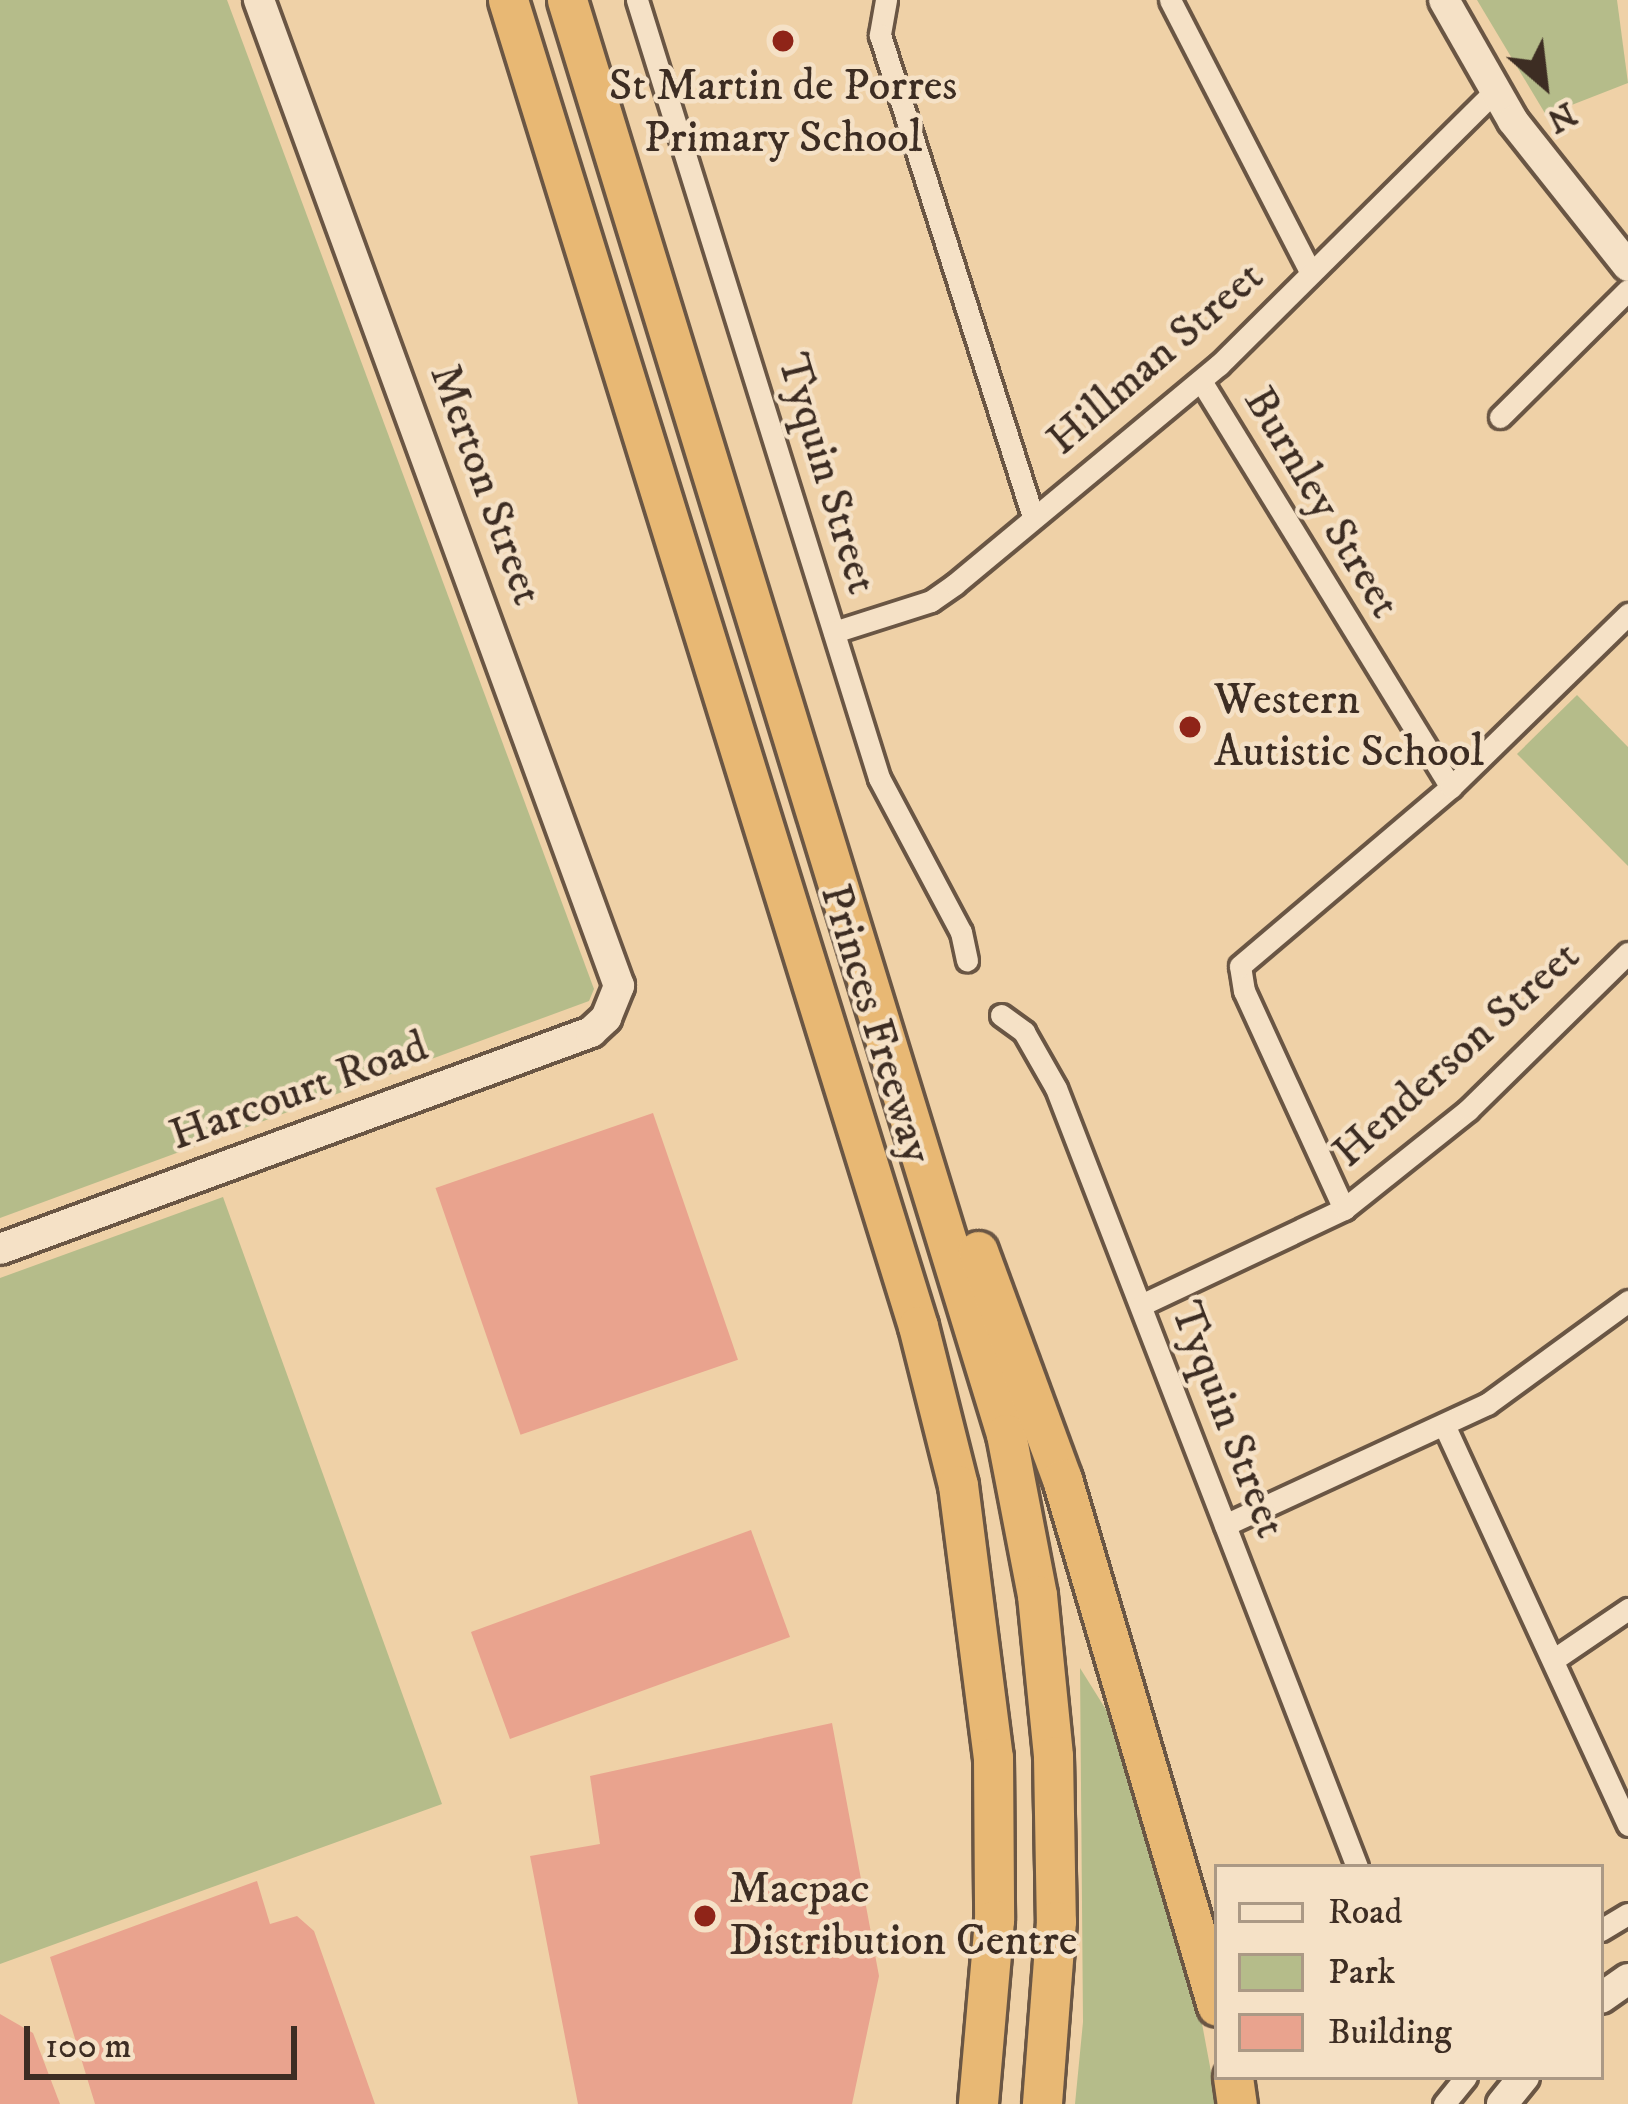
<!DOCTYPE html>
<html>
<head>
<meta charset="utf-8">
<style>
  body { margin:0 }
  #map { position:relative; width:1628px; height:2104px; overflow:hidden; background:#efd1a7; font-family:"IM FELL DW Pica",serif }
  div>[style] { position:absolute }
  .green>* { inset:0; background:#b5bc8a }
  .building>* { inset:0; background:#e9a38e; transform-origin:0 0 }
  .roads { filter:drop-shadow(3px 0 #6a5644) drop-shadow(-3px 0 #6a5644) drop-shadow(0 3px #6a5644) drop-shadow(0 -3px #6a5644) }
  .street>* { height:21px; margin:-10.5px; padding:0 10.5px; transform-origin:10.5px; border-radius:10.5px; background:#f5e1c6 }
  .secondary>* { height:30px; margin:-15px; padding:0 15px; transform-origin:15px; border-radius:15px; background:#f5e1c6 }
  .highway>* { height:39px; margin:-19.5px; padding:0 19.5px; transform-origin:19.5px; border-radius:19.5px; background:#e8b874 }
  .dots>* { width:33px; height:33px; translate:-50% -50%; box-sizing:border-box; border:6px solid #f5e1c6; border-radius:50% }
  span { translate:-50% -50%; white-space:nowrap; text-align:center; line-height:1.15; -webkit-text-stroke:9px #f5e1c6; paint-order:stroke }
  .poi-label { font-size:45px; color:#3d2d23 }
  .left { translate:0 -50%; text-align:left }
  .street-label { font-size:45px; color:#3d2d23 }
  .legend { position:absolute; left:1214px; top:1864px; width:390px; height:216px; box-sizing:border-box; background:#f5e1c6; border:3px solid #ab9985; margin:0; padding:15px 21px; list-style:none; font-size:36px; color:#3d2d23 }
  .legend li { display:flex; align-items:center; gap:24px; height:60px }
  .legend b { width:60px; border:3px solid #ab9985 }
  .north { position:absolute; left:1484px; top:24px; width:120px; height:120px; -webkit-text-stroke:9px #f5e1c6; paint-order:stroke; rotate:152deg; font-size:33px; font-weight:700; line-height:48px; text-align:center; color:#3d2d23 }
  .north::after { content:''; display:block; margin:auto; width:42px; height:54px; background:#3d2d23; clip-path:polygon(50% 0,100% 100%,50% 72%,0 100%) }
  .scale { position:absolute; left:24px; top:2026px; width:273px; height:54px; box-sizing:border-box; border:6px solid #3d2d23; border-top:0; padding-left:15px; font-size:36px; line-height:42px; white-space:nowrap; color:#3d2d23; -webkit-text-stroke:9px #f5e1c6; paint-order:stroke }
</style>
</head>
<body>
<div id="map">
  <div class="green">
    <i style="clip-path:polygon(0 0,227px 0,594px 989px,589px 1001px,0 1218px)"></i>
    <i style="clip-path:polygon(1477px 0,1617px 0,1628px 83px,1546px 115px)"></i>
    <i style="clip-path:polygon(1577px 695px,1628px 747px,1628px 866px,1517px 754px)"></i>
    <i style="clip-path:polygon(223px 1197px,442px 1804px,0 1964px,0 1278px)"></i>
    <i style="clip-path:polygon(1080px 1668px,1120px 1732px,1192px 1970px,1217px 2104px,1075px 2104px,1083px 2022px)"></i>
  </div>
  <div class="building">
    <i style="left:653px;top:1113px;width:261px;height:230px;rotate:71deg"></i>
    <i style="left:751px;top:1530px;width:114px;height:298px;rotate:70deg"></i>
    <i style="clip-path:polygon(832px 1723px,879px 1976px,852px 2104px,578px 2104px,530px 1856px,600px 1844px,590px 1776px)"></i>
    <i style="clip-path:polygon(257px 1881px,270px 1924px,297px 1916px,314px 1931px,375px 2104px,95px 2104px,50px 1957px)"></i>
    <i style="clip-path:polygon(0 2014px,33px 2033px,60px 2104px,0 2104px)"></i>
  </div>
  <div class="roads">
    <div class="street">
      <i style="left:637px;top:0;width:815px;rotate:72.72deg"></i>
      <i style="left:879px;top:778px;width:174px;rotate:62deg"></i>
      <i style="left:961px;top:932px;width:29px;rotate:78deg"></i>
      <i style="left:886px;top:0;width:36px;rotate:100deg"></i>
      <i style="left:880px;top:35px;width:506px;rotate:72.39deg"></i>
      <i style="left:1170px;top:0;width:307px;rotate:62.7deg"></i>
      <i style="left:1201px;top:381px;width:477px;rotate:58.4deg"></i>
      <i style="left:1500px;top:417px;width:180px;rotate:-44.8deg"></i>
      <i style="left:834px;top:632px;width:102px;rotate:-17.7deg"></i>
      <i style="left:931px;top:601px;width:29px;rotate:-35deg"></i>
      <i style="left:955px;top:584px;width:343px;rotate:-39.7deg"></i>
      <i style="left:1219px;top:365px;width:387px;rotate:-44.8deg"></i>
      <i style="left:1001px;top:1015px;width:29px;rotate:36deg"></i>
      <i style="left:1024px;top:1032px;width:64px;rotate:60.3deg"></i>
      <i style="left:1056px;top:1088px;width:835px;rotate:68.87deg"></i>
      <i style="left:1344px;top:1209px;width:240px;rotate:-114.6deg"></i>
      <i style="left:1244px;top:991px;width:25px;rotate:-99deg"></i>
      <i style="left:1240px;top:966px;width:277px;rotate:-40.3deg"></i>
      <i style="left:1451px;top:787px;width:248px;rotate:-44.3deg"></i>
      <i style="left:1141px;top:1305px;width:225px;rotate:-25.3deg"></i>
      <i style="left:1344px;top:1209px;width:159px;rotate:-38.6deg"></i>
      <i style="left:1468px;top:1110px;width:224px;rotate:-44.5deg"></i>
      <i style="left:1445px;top:1427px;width:438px;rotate:65.3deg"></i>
      <i style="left:1225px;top:1525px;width:289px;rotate:-24.8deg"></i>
      <i style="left:1487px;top:1404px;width:175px;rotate:-36.1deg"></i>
      <i style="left:1553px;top:1660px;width:91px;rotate:-34.2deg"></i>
      <i style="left:1601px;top:1930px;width:31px;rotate:-31deg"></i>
      <i style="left:1444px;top:2104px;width:35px;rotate:-51deg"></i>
    </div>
    <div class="secondary">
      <i style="left:1444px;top:0;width:139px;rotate:60.3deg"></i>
      <i style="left:1513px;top:121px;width:185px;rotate:51.6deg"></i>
      <i style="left:0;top:1249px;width:630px;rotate:-20.16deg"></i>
      <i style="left:591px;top:1032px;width:21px;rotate:-43deg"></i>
      <i style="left:606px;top:1018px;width:35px;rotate:-68deg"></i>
      <i style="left:619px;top:986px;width:1050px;rotate:-110.06deg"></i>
      <i style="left:1601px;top:1998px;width:33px;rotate:-35deg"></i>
      <i style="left:1502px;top:2104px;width:35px;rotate:-51deg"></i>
    </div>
    <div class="highway">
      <i style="left:508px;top:0;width:1388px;rotate:72.82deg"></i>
      <i style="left:918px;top:1326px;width:164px;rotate:75.9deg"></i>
      <i style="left:958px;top:1485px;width:274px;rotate:82.7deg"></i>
      <i style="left:993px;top:1757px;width:163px;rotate:89.6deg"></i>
      <i style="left:994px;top:1920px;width:185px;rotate:95deg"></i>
      <i style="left:567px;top:0;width:1500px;rotate:72.98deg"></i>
      <i style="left:1006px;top:1434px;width:164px;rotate:79.1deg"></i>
      <i style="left:1037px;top:1595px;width:162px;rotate:84.3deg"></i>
      <i style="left:1053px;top:1756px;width:165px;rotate:89deg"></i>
      <i style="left:1056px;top:1921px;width:184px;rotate:94.4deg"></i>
      <i style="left:978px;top:1251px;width:243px;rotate:69.8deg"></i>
      <i style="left:1062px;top:1479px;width:549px;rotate:73.61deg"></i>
      <i style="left:1233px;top:2077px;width:27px;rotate:82deg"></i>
    </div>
  </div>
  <div class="dots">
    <i style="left:783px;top:41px;background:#8f2418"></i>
    <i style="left:1190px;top:727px;background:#8f2418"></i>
    <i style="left:705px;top:1916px;background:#8f2418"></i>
  </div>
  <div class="poi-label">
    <span style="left:783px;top:113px">St Martin de Porres<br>Primary School</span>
    <span class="left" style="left:1214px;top:727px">Western<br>Autistic School</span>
    <span class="left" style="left:729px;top:1916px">Macpac<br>Distribution Centre</span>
  </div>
  <div class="street-label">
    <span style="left:1156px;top:359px;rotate:-41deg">Hillman Street</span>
    <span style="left:826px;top:474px;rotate:73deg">Tyquin Street</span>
    <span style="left:485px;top:485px;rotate:70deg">Merton Street</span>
    <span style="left:1321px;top:503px;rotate:59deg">Burnley Street</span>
    <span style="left:875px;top:1024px;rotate:73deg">Princes Freeway</span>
    <span style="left:1457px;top:1055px;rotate:-42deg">Henderson Street</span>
    <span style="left:299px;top:1092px;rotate:-20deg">Harcourt Road</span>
    <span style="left:1227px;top:1420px;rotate:69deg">Tyquin Street</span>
  </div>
  <ul class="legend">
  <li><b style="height:15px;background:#f5e1c6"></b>Road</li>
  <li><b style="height:33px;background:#b5bc8a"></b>Park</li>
  <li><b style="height:33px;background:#e9a38e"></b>Building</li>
  </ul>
  <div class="north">N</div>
  <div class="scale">100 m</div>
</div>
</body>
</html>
